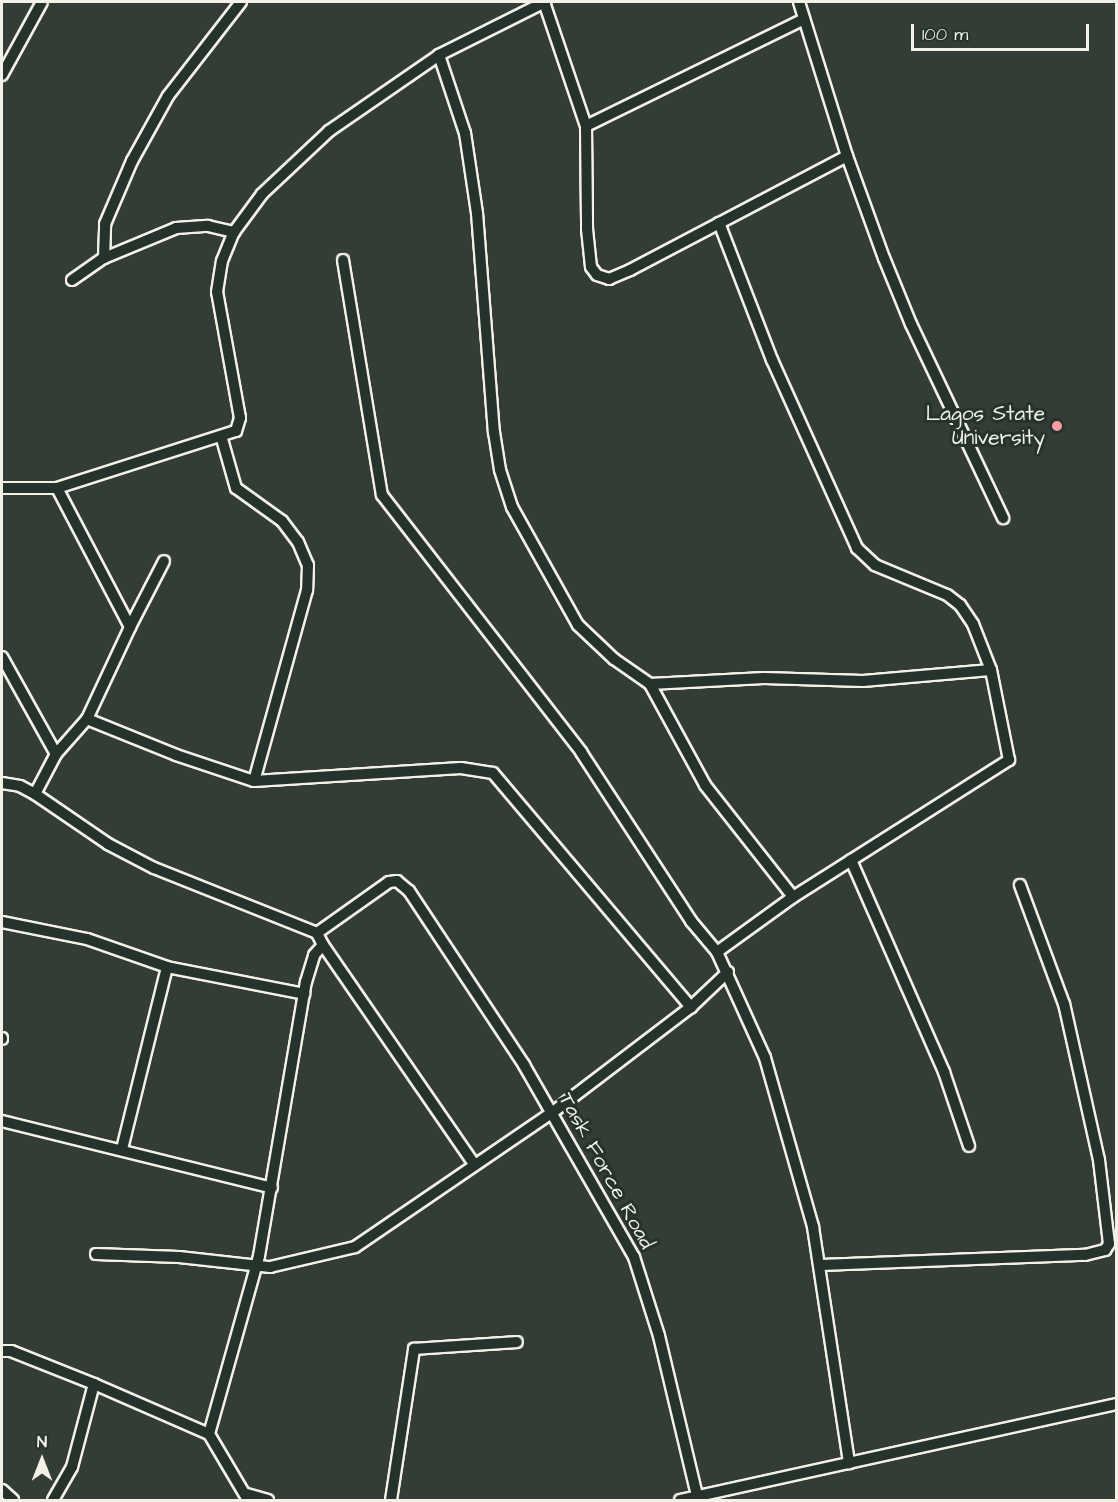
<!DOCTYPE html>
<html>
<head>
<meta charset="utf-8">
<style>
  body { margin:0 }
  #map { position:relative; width:1118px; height:1502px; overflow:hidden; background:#343d35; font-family:"Architects Daughter",sans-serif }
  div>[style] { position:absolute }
  .roads { filter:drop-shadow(2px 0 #f4f1e8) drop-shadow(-2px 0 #f4f1e8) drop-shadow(0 2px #f4f1e8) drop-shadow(0 -2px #f4f1e8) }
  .street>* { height:10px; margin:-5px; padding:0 5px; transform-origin:5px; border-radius:5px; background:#26332d }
  .dots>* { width:16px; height:16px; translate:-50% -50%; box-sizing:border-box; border:3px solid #26332d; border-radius:50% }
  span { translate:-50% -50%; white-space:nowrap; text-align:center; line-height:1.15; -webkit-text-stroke:6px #26332d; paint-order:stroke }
  .poi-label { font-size:21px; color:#f4f1e8 }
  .right { translate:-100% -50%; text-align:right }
  .street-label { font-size:21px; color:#f4f1e8 }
  .frame { position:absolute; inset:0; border:3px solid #f4f1e8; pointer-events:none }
  .north { position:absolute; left:12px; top:1430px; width:60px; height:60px; -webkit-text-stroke:4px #26332d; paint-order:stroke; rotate:0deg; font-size:16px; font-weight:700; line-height:24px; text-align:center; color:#f4f1e8 }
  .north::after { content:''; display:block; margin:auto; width:21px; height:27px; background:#f4f1e8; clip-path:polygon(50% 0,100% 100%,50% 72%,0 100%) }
  .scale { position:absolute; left:911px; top:24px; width:178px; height:27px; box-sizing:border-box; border:3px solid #f4f1e8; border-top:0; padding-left:8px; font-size:18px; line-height:21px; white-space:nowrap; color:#f4f1e8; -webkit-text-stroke:4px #26332d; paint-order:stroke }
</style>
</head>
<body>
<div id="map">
  <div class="roads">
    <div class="street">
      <i style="left:544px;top:2px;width:131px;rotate:71.3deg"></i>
      <i style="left:586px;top:126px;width:103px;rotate:89.4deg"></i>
      <i style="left:587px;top:229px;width:38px;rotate:84deg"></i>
      <i style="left:591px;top:267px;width:10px;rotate:53deg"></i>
      <i style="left:597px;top:275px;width:13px;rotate:18deg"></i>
      <i style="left:609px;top:279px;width:23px;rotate:-23deg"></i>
      <i style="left:630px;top:270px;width:245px;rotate:-27.7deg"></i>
      <i style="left:799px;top:2px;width:161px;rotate:72.7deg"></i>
      <i style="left:847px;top:156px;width:109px;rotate:70.1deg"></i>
      <i style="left:884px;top:258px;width:71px;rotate:67.8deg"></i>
      <i style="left:911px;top:324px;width:215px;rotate:64.6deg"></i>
      <i style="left:439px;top:55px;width:82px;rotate:71.6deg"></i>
      <i style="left:465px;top:133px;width:81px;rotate:81.5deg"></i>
      <i style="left:477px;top:213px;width:220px;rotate:85.6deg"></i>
      <i style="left:494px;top:432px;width:38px;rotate:81deg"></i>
      <i style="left:500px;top:470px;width:39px;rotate:72deg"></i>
      <i style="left:512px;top:507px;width:135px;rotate:60.8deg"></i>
      <i style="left:578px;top:625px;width:50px;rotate:43.4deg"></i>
      <i style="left:614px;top:659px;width:44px;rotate:34.8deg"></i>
      <i style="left:650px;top:684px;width:115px;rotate:61.4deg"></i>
      <i style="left:705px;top:785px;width:142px;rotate:51.8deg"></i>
      <i style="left:2px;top:75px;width:83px;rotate:-61.3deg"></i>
      <i style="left:586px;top:126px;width:243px;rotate:-26.1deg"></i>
      <i style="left:104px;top:258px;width:78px;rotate:-22.6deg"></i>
      <i style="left:176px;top:228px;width:32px;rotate:-4deg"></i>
      <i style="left:208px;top:226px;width:27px;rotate:13deg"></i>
      <i style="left:343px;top:260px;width:238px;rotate:80.6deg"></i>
      <i style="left:382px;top:495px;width:325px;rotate:52.2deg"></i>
      <i style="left:581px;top:752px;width:202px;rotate:56.9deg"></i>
      <i style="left:691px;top:921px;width:40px;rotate:50deg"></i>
      <i style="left:717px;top:952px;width:116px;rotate:65.6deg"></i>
      <i style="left:765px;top:1058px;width:176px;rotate:74.1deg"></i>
      <i style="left:813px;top:1227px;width:239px;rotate:81.3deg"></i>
      <i style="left:72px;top:280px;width:39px;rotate:-35deg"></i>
      <i style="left:104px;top:258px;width:34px;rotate:-88deg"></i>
      <i style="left:105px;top:224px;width:69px;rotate:-66.8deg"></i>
      <i style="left:132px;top:161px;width:74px;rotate:-61deg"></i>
      <i style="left:168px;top:96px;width:119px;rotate:-52.2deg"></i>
      <i style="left:222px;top:439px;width:51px;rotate:74.1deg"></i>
      <i style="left:236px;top:488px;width:57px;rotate:35.7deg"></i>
      <i style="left:282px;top:521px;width:26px;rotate:53deg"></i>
      <i style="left:298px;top:542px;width:25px;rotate:67deg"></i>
      <i style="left:308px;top:565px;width:25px;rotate:92deg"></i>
      <i style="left:307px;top:590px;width:198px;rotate:105.5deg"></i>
      <i style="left:2px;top:488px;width:55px"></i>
      <i style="left:57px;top:488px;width:188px;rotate:-17.7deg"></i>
      <i style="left:236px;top:431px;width:14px;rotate:-73deg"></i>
      <i style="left:240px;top:418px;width:128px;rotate:-100.3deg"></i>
      <i style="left:217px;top:292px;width:31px;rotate:-81deg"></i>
      <i style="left:222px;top:261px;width:31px;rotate:-68deg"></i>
      <i style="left:234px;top:232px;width:47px;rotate:-53.6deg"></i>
      <i style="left:262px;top:194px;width:92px;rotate:-43.2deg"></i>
      <i style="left:329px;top:131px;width:134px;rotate:-34.6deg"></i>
      <i style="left:439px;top:55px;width:119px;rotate:-26.6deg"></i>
      <i style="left:130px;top:627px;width:74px;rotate:-62.7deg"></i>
      <i style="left:2px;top:657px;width:111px;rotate:60.9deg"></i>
      <i style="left:650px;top:684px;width:114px;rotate:-3deg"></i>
      <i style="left:764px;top:678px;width:99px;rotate:1.7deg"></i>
      <i style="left:863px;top:681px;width:128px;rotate:-4.9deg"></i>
      <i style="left:87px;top:719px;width:96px;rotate:22deg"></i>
      <i style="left:176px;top:755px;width:82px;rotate:18.4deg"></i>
      <i style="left:254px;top:781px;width:207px;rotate:-3.6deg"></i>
      <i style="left:461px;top:768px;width:32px;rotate:9deg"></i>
      <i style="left:493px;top:773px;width:307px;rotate:49.8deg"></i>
      <i style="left:2px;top:783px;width:18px;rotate:9deg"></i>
      <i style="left:20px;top:786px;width:17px;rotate:28deg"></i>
      <i style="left:35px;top:794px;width:88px;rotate:34.4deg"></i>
      <i style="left:108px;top:844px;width:52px;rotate:27.6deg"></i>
      <i style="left:154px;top:868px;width:175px;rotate:21.7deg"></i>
      <i style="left:35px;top:794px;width:45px;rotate:-62.3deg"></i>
      <i style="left:56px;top:754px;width:47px;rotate:-48.5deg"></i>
      <i style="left:87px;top:719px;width:102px;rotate:-64.9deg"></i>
      <i style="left:130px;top:627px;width:157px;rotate:-117.7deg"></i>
      <i style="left:851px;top:860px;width:232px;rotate:66.3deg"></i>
      <i style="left:944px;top:1072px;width:78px;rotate:71.3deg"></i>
      <i style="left:2px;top:922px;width:87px;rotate:11.3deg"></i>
      <i style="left:87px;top:939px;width:85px;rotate:19.3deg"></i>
      <i style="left:167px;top:967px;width:140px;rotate:11.1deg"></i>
      <i style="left:323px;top:945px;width:266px;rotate:55.4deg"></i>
      <i style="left:717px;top:952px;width:94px;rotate:-35.9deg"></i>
      <i style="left:793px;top:897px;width:256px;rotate:-32.4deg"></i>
      <i style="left:1009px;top:760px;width:92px;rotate:-101.3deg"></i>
      <i style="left:991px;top:670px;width:49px;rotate:-111.4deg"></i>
      <i style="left:973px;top:624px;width:23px;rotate:-124deg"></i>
      <i style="left:960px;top:605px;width:16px;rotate:-142deg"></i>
      <i style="left:947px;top:595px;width:78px;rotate:-157.4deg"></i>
      <i style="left:875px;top:565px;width:25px;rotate:-137deg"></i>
      <i style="left:857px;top:548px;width:206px;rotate:-114.3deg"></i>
      <i style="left:772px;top:360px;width:147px;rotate:-111.1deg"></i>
      <i style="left:2px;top:1039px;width:1px;rotate:-90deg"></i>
      <i style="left:2px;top:1121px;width:278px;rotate:13.9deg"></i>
      <i style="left:122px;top:1149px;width:187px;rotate:-76.1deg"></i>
      <i style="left:96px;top:1254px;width:83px;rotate:2.1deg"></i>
      <i style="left:179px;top:1257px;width:92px;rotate:6.3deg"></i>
      <i style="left:270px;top:1267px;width:87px;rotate:-13.2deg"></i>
      <i style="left:355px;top:1247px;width:240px;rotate:-34.3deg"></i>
      <i style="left:553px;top:1112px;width:173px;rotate:-37.3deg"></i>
      <i style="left:691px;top:1007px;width:51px;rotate:-43.4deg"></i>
      <i style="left:821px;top:1265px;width:264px;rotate:-2.2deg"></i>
      <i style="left:1085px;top:1255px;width:21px;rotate:-14deg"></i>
      <i style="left:1105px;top:1250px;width:7px;rotate:-56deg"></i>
      <i style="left:1109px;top:1244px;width:85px;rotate:-96.8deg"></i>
      <i style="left:1099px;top:1160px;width:160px;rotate:-102.6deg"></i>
      <i style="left:1064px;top:1004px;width:127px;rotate:-110.3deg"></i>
      <i style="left:2px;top:1351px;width:9px"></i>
      <i style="left:11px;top:1351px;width:89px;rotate:21.7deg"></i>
      <i style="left:94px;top:1384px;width:125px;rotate:23.5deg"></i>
      <i style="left:209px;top:1434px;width:77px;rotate:59.4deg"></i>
      <i style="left:209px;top:1434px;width:185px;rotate:-74.3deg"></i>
      <i style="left:259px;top:1256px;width:278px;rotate:-80.3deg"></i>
      <i style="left:306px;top:982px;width:28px;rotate:-73deg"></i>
      <i style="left:314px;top:955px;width:13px;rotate:-48deg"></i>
      <i style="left:323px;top:945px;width:13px;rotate:-117deg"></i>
      <i style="left:317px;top:933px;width:88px;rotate:-35.3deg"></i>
      <i style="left:389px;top:882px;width:8px;rotate:-7deg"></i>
      <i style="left:397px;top:881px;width:16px;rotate:40deg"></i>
      <i style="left:409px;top:891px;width:209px;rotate:56.5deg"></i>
      <i style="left:524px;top:1065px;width:221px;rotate:60.2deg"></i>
      <i style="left:634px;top:1257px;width:83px;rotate:72.4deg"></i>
      <i style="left:659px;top:1336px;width:169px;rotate:76.6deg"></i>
      <i style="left:2px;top:1490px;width:15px;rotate:42deg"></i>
      <i style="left:247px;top:1494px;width:22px;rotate:16deg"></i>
      <i style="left:53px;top:1500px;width:38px;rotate:-60deg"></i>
      <i style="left:72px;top:1467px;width:86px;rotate:-75.2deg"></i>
      <i style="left:391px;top:1500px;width:153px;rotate:-81.3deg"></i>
      <i style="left:414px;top:1349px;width:103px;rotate:-3.9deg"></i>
      <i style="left:680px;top:1500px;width:446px;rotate:-12.4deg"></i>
    </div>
  </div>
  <div class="dots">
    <i style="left:1057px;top:426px;background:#ff9aa2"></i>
  </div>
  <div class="poi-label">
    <span class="right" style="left:1045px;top:426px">Lagos State<br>University</span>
  </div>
  <div class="street-label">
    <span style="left:606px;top:1171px;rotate:61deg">Task Force Road</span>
  </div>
  <div class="frame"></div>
  <div class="north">N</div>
  <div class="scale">100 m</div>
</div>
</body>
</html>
